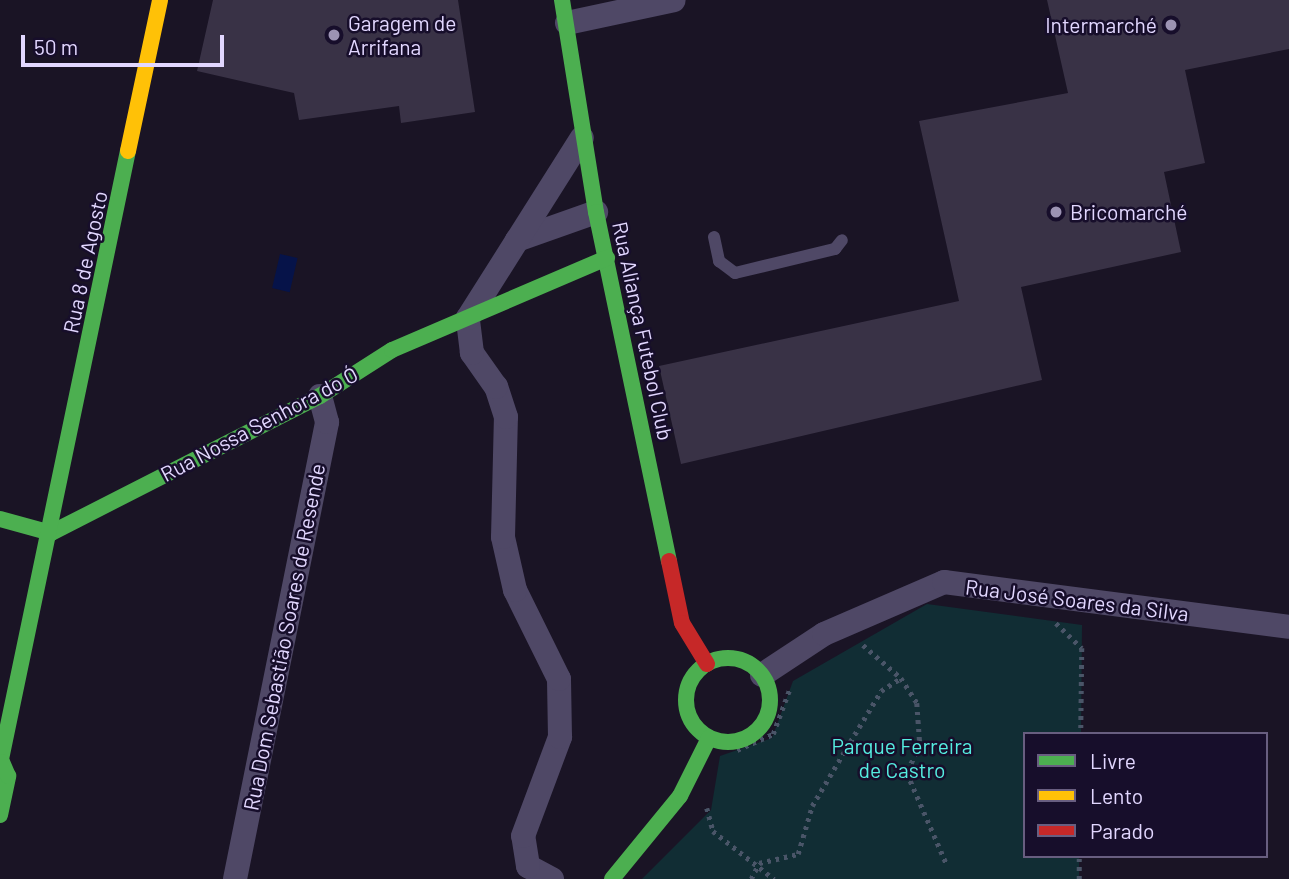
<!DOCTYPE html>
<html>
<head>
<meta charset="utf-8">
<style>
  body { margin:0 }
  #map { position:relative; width:1289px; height:879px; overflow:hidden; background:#1a1425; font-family:Barlow,sans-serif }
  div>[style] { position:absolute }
  .green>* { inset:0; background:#112d34 }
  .water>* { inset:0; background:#061349; transform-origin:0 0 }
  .building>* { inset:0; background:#393246 }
  .path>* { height:4.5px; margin-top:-2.25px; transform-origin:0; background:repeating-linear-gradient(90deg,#4a5568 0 3.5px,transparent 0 8.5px) }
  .lane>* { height:12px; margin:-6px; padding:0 6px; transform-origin:6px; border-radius:6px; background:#4f4866 }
  .street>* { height:24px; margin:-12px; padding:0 12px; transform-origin:12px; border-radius:12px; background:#4f4866 }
  .fast>* { height:16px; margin:-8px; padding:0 8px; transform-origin:8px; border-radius:8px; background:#4caf50 }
  .fast>.ring { margin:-8px; padding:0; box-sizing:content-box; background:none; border:16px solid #4caf50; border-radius:50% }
  .slow>* { height:16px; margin:-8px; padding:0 8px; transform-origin:8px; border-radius:8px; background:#ffc107 }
  .jam>* { height:16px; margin:-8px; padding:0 8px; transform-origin:8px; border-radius:8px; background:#c62828 }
  .dots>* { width:19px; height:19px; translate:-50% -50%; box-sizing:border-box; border:4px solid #170e2b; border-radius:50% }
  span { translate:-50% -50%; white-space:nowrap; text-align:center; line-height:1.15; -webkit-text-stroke:5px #170e2b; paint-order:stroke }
  .poi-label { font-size:21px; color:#e2d7ff }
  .left { translate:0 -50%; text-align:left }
  .right { translate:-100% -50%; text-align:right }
  .street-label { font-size:21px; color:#e2d7ff }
  .park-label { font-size:21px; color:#55ede0 }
  .legend { position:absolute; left:1023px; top:732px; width:245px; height:126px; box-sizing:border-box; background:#170e2b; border:2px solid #685e80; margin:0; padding:9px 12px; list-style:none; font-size:21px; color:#e2d7ff }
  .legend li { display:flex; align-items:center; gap:14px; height:35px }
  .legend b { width:35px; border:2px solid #685e80 }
  .scale { position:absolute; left:21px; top:35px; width:203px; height:32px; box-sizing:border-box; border:4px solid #e2d7ff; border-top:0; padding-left:9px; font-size:21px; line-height:24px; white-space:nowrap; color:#e2d7ff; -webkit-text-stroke:5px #170e2b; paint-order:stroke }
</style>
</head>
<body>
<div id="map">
  <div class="green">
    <i style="clip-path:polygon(927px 604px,1082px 625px,1081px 734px,1025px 734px,1025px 856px,1079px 856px,1079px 879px,642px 879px,711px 810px,720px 756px,772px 738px,793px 681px)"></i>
  </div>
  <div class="water">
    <i style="left:280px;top:254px;width:18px;height:35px;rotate:13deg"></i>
  </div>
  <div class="building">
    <i style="clip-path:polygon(213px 0,458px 0,475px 112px,401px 123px,399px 106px,299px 120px,294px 93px,197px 71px)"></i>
    <i style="clip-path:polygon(1047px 0,1289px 0,1289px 49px,1185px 70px,1205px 163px,1164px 172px,1181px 252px,1021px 287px,1042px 380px,681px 464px,659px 366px,959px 301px,919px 121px,1068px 93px)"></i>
  </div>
  <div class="path">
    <i style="left:1056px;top:623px;width:36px;rotate:44deg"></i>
    <i style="left:1082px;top:648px;width:86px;rotate:90.7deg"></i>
    <i style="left:863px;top:645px;width:50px;rotate:41deg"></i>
    <i style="left:901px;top:678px;width:30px;rotate:57deg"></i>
    <i style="left:917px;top:703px;width:42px;rotate:85.9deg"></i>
    <i style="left:920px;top:745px;width:31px;rotate:115deg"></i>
    <i style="left:907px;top:773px;width:100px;rotate:66.5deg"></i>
    <i style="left:737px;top:750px;width:39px;rotate:-24deg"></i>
    <i style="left:773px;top:734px;width:49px;rotate:-69.7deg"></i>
    <i style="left:707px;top:808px;width:24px;rotate:75deg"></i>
    <i style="left:713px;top:831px;width:78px;rotate:38.2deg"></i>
    <i style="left:751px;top:879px;width:18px;rotate:-63deg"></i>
    <i style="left:759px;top:863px;width:40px;rotate:-13deg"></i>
    <i style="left:798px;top:854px;width:50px;rotate:-73.7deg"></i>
    <i style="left:812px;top:806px;width:74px;rotate:-59.3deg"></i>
    <i style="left:850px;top:742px;width:60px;rotate:-58.7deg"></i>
    <i style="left:881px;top:691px;width:24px;rotate:-33deg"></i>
    <i style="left:1079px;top:879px;width:23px;rotate:-90deg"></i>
  </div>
  <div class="lane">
    <i style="left:714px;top:237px;width:25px;rotate:78deg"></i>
    <i style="left:719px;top:261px;width:20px;rotate:37deg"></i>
    <i style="left:735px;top:273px;width:103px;rotate:-13.5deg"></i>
    <i style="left:835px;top:249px;width:11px;rotate:-52deg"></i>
  </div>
  <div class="street">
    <i style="left:567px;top:23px;width:109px;rotate:-12.1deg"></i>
    <i style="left:517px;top:240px;width:84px;rotate:-19.5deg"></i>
    <i style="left:762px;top:675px;width:74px;rotate:-33.5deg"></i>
    <i style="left:824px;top:634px;width:131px;rotate:-23.4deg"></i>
    <i style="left:944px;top:582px;width:348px;rotate:7.4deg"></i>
    <i style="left:235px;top:879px;width:466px;rotate:-78.6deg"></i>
    <i style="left:327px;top:422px;width:27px;rotate:-105deg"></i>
    <i style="left:552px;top:879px;width:27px;rotate:-152deg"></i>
    <i style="left:528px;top:866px;width:30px;rotate:-99deg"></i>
    <i style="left:523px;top:836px;width:106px;rotate:-69.5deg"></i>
    <i style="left:560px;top:737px;width:58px;rotate:-91deg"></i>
    <i style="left:559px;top:679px;width:99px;rotate:-116.3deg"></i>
    <i style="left:515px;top:590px;width:54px;rotate:-102.8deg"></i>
    <i style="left:503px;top:537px;width:120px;rotate:-88.6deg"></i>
    <i style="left:506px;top:417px;width:32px;rotate:-108deg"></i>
    <i style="left:496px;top:387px;width:42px;rotate:-125.2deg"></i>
    <i style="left:472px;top:353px;width:35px;rotate:-97deg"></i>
    <i style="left:468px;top:318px;width:213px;rotate:-57.7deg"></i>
  </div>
  <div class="fast">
    <i style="left:562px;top:0;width:215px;rotate:80.9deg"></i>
    <i style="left:596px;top:212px;width:357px;rotate:78.2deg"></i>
    <i style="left:0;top:519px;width:53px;rotate:15.4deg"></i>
    <i style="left:51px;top:533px;width:302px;rotate:-27deg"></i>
    <i style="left:320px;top:396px;width:85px;rotate:-32.6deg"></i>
    <i style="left:392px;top:350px;width:234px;rotate:-23.2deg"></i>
    <i class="ring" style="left:686px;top:658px;width:68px;height:68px"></i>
    <i style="left:0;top:764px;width:626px;rotate:-78.21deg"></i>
    <i style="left:0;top:815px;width:40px;rotate:-78deg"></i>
    <i style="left:8px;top:776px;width:15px;rotate:-113deg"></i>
    <i style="left:612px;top:879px;width:107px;rotate:-50.7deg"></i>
    <i style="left:680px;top:796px;width:65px;rotate:-63.4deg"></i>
  </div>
  <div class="slow">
    <i style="left:128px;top:151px;width:154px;rotate:-78deg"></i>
  </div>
  <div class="jam">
    <i style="left:669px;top:561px;width:63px;rotate:78.2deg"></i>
    <i style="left:682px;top:623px;width:48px;rotate:58.6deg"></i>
  </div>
  <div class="dots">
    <i style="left:1171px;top:25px;background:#9c93b3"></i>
    <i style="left:334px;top:35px;background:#9c93b3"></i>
    <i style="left:1056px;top:212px;background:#9c93b3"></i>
  </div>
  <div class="poi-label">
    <span class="left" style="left:348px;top:35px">Garagem de<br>Arrifana</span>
    <span class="right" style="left:1157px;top:25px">Intermarché</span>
    <span class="left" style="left:1070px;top:212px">Bricomarché</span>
  </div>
  <div class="street-label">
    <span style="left:85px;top:262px;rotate:-78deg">Rua 8 de Agosto</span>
    <span style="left:643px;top:331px;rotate:78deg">Rua Aliança Futebol Club</span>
    <span style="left:259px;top:424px;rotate:-28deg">Rua Nossa Senhora do Ó</span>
    <span style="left:1077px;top:600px;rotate:7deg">Rua José Soares da Silva</span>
    <span style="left:284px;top:637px;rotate:-79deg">Rua Dom Sebastião Soares de Resende</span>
  </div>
  <div class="park-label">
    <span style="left:902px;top:758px">Parque Ferreira<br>de Castro</span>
  </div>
  <ul class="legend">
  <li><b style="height:9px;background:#4caf50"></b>Livre</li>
  <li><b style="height:9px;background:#ffc107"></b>Lento</li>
  <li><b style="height:9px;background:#c62828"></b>Parado</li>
  </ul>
  <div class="scale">50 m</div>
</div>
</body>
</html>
